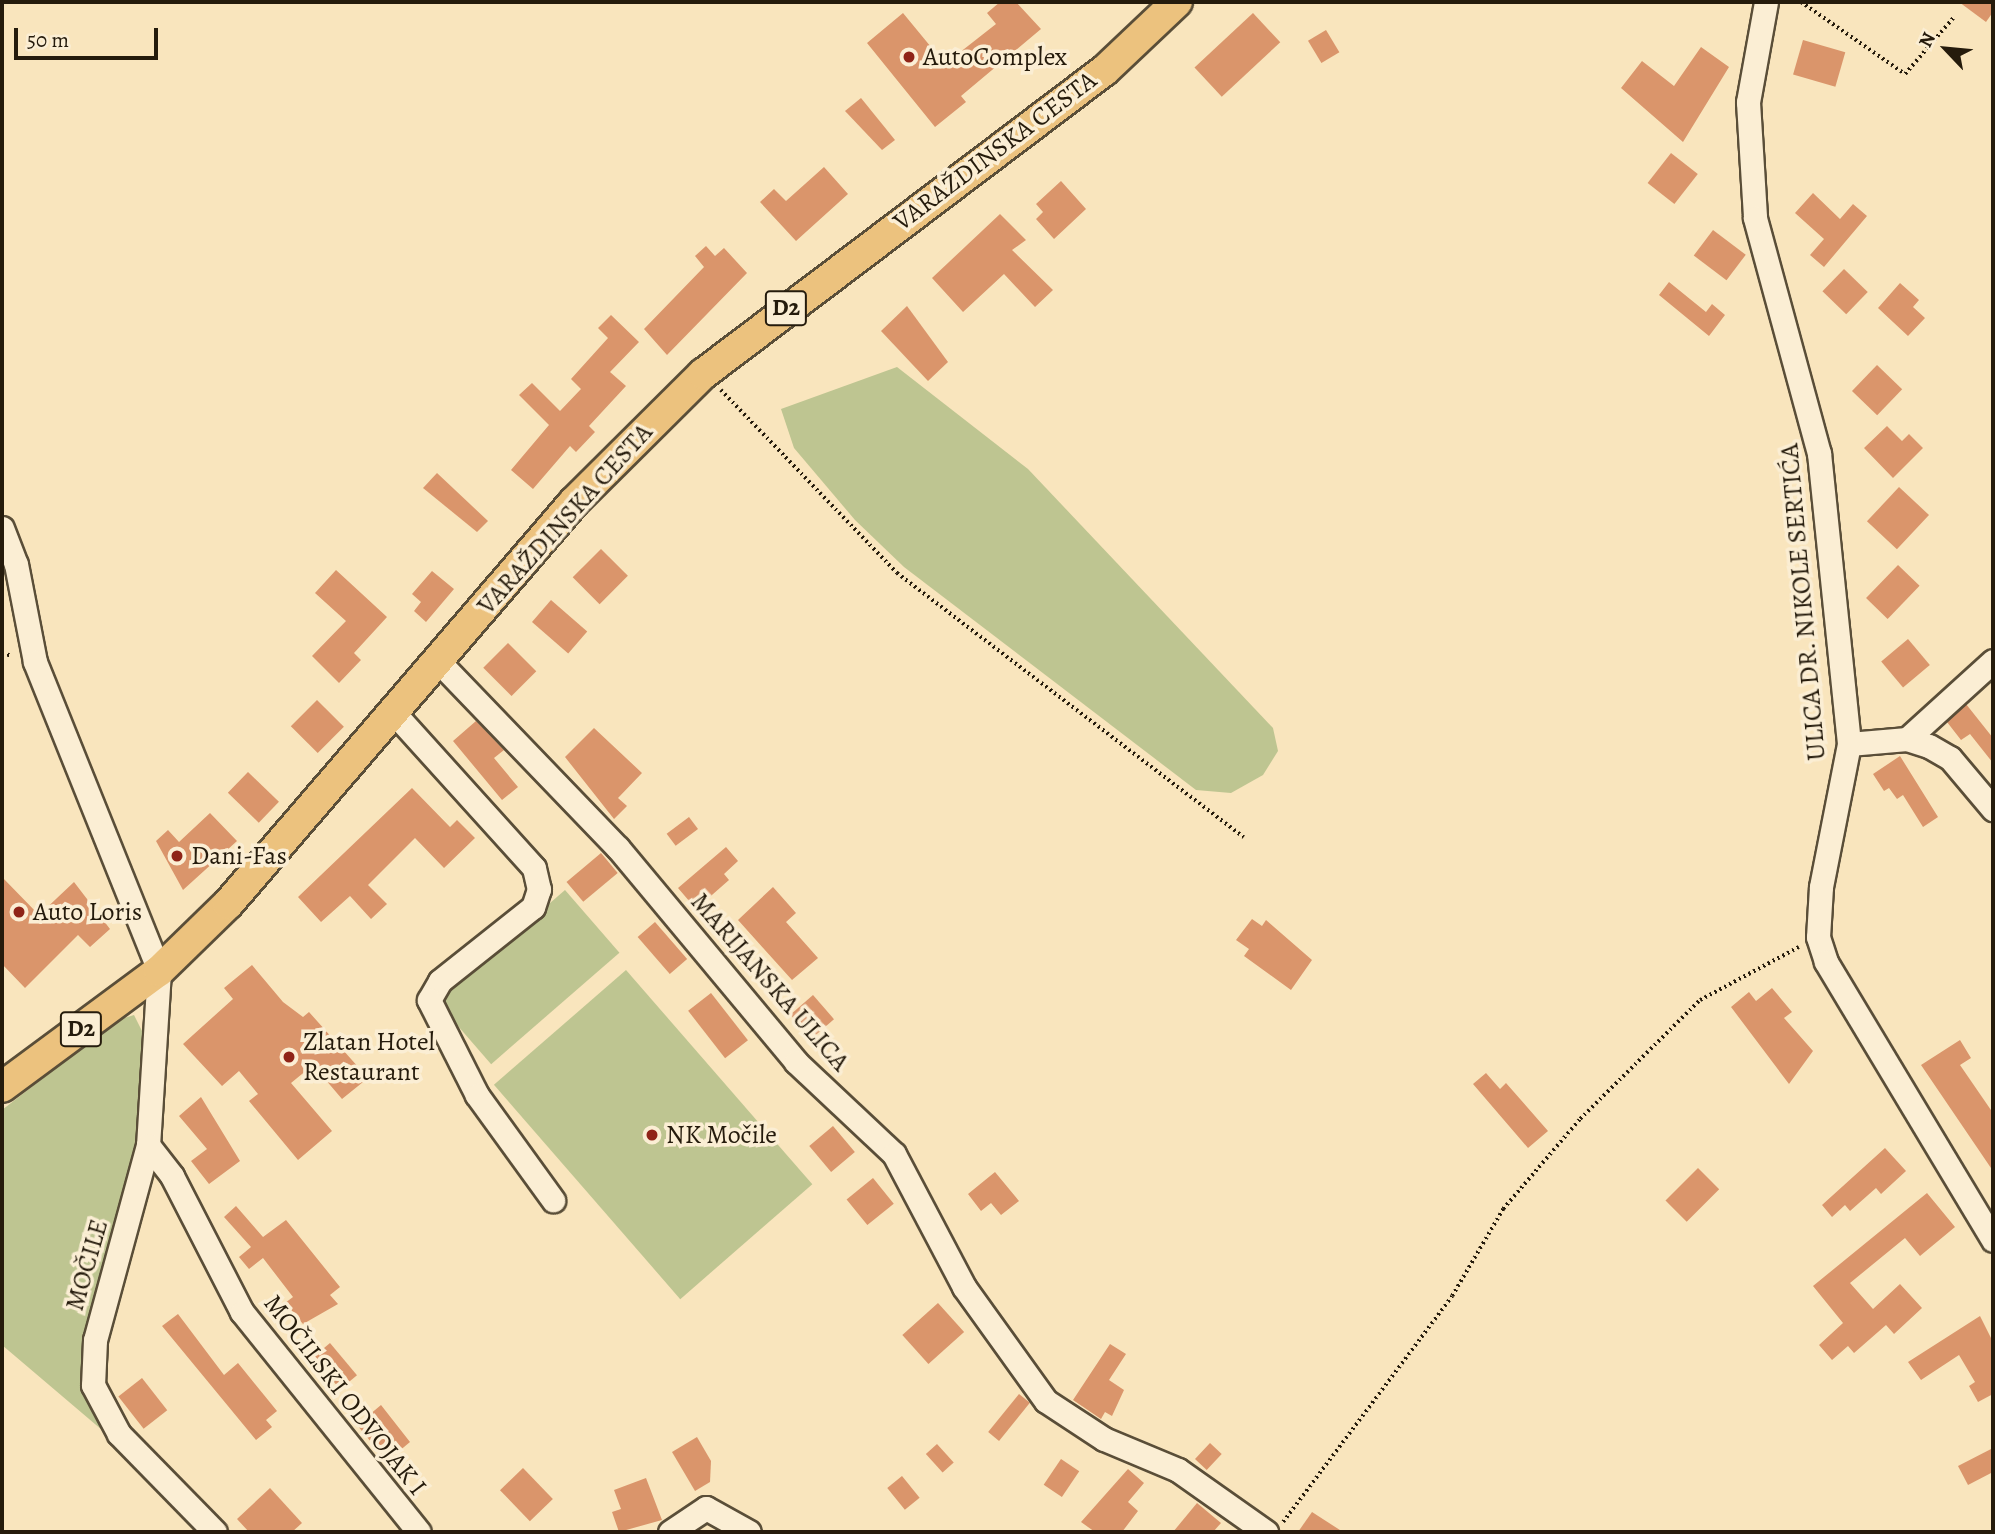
<!DOCTYPE html>
<html>
<head>
<meta charset="utf-8">
<style>
  body { margin:0 }
  #map { position:relative; width:1995px; height:1534px; overflow:hidden; background:#f9e5bd; font-family:Alegreya,serif }
  div>[style] { position:absolute }
  .green>* { inset:0; background:#bec591; transform-origin:0 0 }
  .building>* { inset:0; background:#da956b; transform-origin:0 0 }
  .path>* { height:3.5px; margin-top:-1.75px; transform-origin:0; background:repeating-linear-gradient(90deg,#251b0c 0 2px,transparent 0 5.5px) }
  .roads { filter:drop-shadow(2px 0 #5a4e38) drop-shadow(-2px 0 #5a4e38) drop-shadow(0 2px #5a4e38) drop-shadow(0 -2px #5a4e38) }
  .minor>* { height:23px; margin:-11.5px; padding:0 11.5px; transform-origin:11.5px; border-radius:11.5px; background:#fbeed4 }
  .major>* { height:30px; margin:-15px; padding:0 15px; transform-origin:15px; border-radius:15px; background:#ecc27e }
  .dots>* { width:19px; height:19px; translate:-50% -50%; box-sizing:border-box; border:4px solid #fbeed4; border-radius:50% }
  span { translate:-50% -50%; white-space:nowrap; text-align:center; line-height:1.15; -webkit-text-stroke:7px #fbeed4; paint-order:stroke }
  .shield-label span { padding:2px 5px; background:#fbeed4; border:2px solid; border-radius:5px; -webkit-text-stroke-width:0 }
  .shield-label { font-size:24px; color:#251b0c; font-weight:700 }
  .poi-label { font-size:26px; color:#251b0c }
  .left { translate:0 -50%; text-align:left }
  .street-label { font-size:26px; color:#251b0c }
  .frame { position:absolute; inset:0; border:4px solid #251b0c; pointer-events:none }
  .north { position:absolute; left:1911px; top:14px; width:70px; height:70px; -webkit-text-stroke:5px #fbeed4; paint-order:stroke; rotate:296deg; font-size:19px; font-weight:700; line-height:28px; text-align:center; color:#251b0c }
  .north::after { content:''; display:block; margin:auto; width:24px; height:32px; background:#251b0c; clip-path:polygon(50% 0,100% 100%,50% 72%,0 100%) }
  .scale { position:absolute; left:14px; top:28px; width:144px; height:32px; box-sizing:border-box; border:4px solid #251b0c; border-top:0; padding-left:9px; font-size:21px; line-height:24px; white-space:nowrap; color:#251b0c; -webkit-text-stroke:5px #fbeed4; paint-order:stroke }
</style>
</head>
<body>
<div id="map">
  <div class="green">
    <i style="clip-path:polygon(897px 367px,1028px 469px,1273px 728px,1278px 751px,1263px 775px,1231px 793px,1196px 790px,904px 567px,855px 520px,794px 448px,781px 409px)"></i>
    <i style="left:565px;top:890px;width:83px;height:170px;rotate:49deg"></i>
    <i style="left:626px;top:970px;width:284px;height:175px;rotate:49deg"></i>
    <i style="clip-path:polygon(134px 1015px,144px 1035px,139px 1132px,99px 1290px,86px 1383px,102px 1430px,2px 1345px,2px 1110px,118px 1020px)"></i>
  </div>
  <div class="building">
    <i style="clip-path:polygon(1000px 2px,1016px 2px,1041px 29px,961px 96px,966px 102px,935px 127px,867px 43px,903px 13px,945px 64px,996px 24px,987px 13px)"></i>
    <i style="clip-path:polygon(1959px 2px,1993px 2px,1993px 12px,1986px 22px)"></i>
    <i style="left:1253px;top:13px;width:40px;height:80px;rotate:47deg"></i>
    <i style="left:1326px;top:30px;width:26px;height:21px;rotate:59deg"></i>
    <i style="left:1803px;top:40px;width:44px;height:36px;rotate:16deg"></i>
    <i style="clip-path:polygon(1701px 47px,1729px 67px,1683px 142px,1621px 88px,1642px 61px,1674px 86px)"></i>
    <i style="clip-path:polygon(861px 98px,895px 140px,882px 150px,845px 111px)"></i>
    <i style="left:1671px;top:153px;width:34px;height:38px;rotate:38deg"></i>
    <i style="clip-path:polygon(824px 167px,848px 194px,796px 241px,760px 202px,774px 189px,786px 201px)"></i>
    <i style="clip-path:polygon(1061px 181px,1086px 209px,1054px 239px,1036px 219px,1043px 212px,1036px 204px)"></i>
    <i style="clip-path:polygon(1813px 193px,1840px 219px,1853px 204px,1867px 216px,1824px 267px,1810px 255px,1824px 239px,1795px 213px)"></i>
    <i style="clip-path:polygon(1000px 214px,1026px 240px,1012px 250px,1053px 290px,1035px 307px,1004px 274px,963px 312px,932px 278px)"></i>
    <i style="left:1713px;top:230px;width:41px;height:32px;rotate:37deg"></i>
    <i style="clip-path:polygon(706px 246px,715px 256px,724px 248px,747px 273px,667px 355px,644px 329px,704px 267px,695px 256px)"></i>
    <i style="left:1844px;top:269px;width:33px;height:31px;rotate:44deg"></i>
    <i style="clip-path:polygon(1669px 282px,1706px 312px,1712px 304px,1725px 315px,1709px 336px,1659px 295px)"></i>
    <i style="clip-path:polygon(1900px 283px,1919px 300px,1913px 307px,1925px 318px,1908px 336px,1878px 308px)"></i>
    <i style="clip-path:polygon(907px 306px,948px 362px,928px 381px,881px 331px)"></i>
    <i style="clip-path:polygon(611px 315px,639px 342px,610px 372px,626px 386px,589px 426px,595px 432px,576px 452px,570px 446px,533px 489px,511px 470px,549px 425px,519px 395px,532px 383px,560px 411px,581px 389px,571px 379px,608px 338px,598px 328px)"></i>
    <i style="left:1877px;top:365px;width:35px;height:36px;rotate:44deg"></i>
    <i style="clip-path:polygon(1887px 426px,1902px 441px,1909px 434px,1923px 448px,1893px 478px,1864px 448px)"></i>
    <i style="clip-path:polygon(437px 473px,488px 521px,477px 532px,423px 488px)"></i>
    <i style="left:1899px;top:487px;width:41px;height:47px;rotate:43deg"></i>
    <i style="left:601px;top:549px;width:38px;height:40px;rotate:45deg"></i>
    <i style="left:1898px;top:565px;width:30px;height:46px;rotate:44deg"></i>
    <i style="clip-path:polygon(336px 570px,387px 617px,354px 653px,361px 660px,339px 683px,312px 656px,346px 621px,315px 593px)"></i>
    <i style="clip-path:polygon(432px 571px,454px 589px,426px 622px,414px 611px,421px 602px,412px 594px)"></i>
    <i style="left:551px;top:600px;width:48px;height:29px;rotate:41deg"></i>
    <i style="left:1908px;top:639px;width:34px;height:35px;rotate:50deg"></i>
    <i style="left:508px;top:643px;width:40px;height:35px;rotate:45deg"></i>
    <i style="left:317px;top:700px;width:38px;height:37px;rotate:45deg"></i>
    <i style="clip-path:polygon(1966px 704px,1993px 738px,1993px 763px,1970px 734px,1961px 740px,1947px 722px)"></i>
    <i style="clip-path:polygon(476px 721px,504px 750px,494px 758px,518px 787px,502px 800px,453px 741px)"></i>
    <i style="clip-path:polygon(594px 728px,642px 773px,618px 798px,627px 806px,614px 819px,565px 757px)"></i>
    <i style="clip-path:polygon(1900px 756px,1938px 817px,1923px 827px,1903px 795px,1897px 799px,1889px 788px,1884px 791px,1873px 774px)"></i>
    <i style="left:248px;top:772px;width:43px;height:29px;rotate:44deg"></i>
    <i style="clip-path:polygon(412px 788px,450px 827px,457px 820px,475px 838px,444px 868px,415px 838px,368px 885px,387px 904px,371px 919px,350px 896px,321px 922px,298px 897px)"></i>
    <i style="clip-path:polygon(210px 813px,237px 841px,183px 890px,156px 841px,168px 830px,179px 842px)"></i>
    <i style="left:689px;top:817px;width:15px;height:28px;rotate:53deg"></i>
    <i style="clip-path:polygon(726px 847px,738px 861px,724px 874px,729px 880px,696px 909px,678px 888px)"></i>
    <i style="left:601px;top:853px;width:26px;height:45px;rotate:50deg"></i>
    <i style="clip-path:polygon(2px 877px,39px 915px,74px 882px,110px 929px,90px 947px,78px 935px,25px 988px,2px 964px)"></i>
    <i style="clip-path:polygon(773px 887px,796px 913px,786px 922px,818px 958px,792px 980px,738px 920px)"></i>
    <i style="clip-path:polygon(1252px 919px,1262px 926px,1266px 920px,1312px 960px,1291px 990px,1244px 956px,1249px 949px,1236px 940px)"></i>
    <i style="left:655px;top:922px;width:49px;height:23px;rotate:49deg"></i>
    <i style="clip-path:polygon(252px 965px,283px 1002px,303px 1017px,309px 1012px,368px 1078px,342px 1099px,313px 1065px,291px 1083px,332px 1131px,298px 1160px,249px 1101px,258px 1094px,239px 1071px,222px 1086px,183px 1044px,233px 999px,224px 988px)"></i>
    <i style="clip-path:polygon(1772px 988px,1792px 1012px,1784px 1018px,1813px 1051px,1789px 1084px,1731px 1007px,1749px 992px,1756px 1001px)"></i>
    <i style="left:711px;top:993px;width:60px;height:29px;rotate:52deg"></i>
    <i style="left:813px;top:995px;width:32px;height:30px;rotate:49deg"></i>
    <i style="clip-path:polygon(1960px 1040px,1971px 1058px,1960px 1065px,1993px 1113px,1993px 1171px,1921px 1065px)"></i>
    <i style="clip-path:polygon(1486px 1073px,1500px 1089px,1506px 1083px,1548px 1131px,1528px 1148px,1473px 1084px)"></i>
    <i style="clip-path:polygon(201px 1097px,240px 1161px,209px 1184px,191px 1161px,207px 1149px,179px 1116px)"></i>
    <i style="left:833px;top:1126px;width:34px;height:31px;rotate:50deg"></i>
    <i style="clip-path:polygon(1885px 1148px,1906px 1171px,1881px 1194px,1876px 1188px,1850px 1211px,1845px 1205px,1832px 1217px,1822px 1205px)"></i>
    <i style="left:1698px;top:1168px;width:30px;height:46px;rotate:45deg"></i>
    <i style="clip-path:polygon(995px 1172px,1019px 1201px,1001px 1215px,991px 1203px,981px 1211px,968px 1194px)"></i>
    <i style="left:873px;top:1178px;width:33px;height:34px;rotate:51deg"></i>
    <i style="clip-path:polygon(1927px 1193px,1955px 1227px,1920px 1256px,1905px 1238px,1850px 1283px,1873px 1309px,1900px 1284px,1922px 1308px,1894px 1334px,1886px 1325px,1854px 1353px,1848px 1346px,1832px 1360px,1819px 1345px,1843px 1323px,1813px 1286px)"></i>
    <i style="clip-path:polygon(236px 1206px,263px 1237px,286px 1220px,340px 1287px,330px 1295px,338px 1304px,303px 1324px,285px 1303px,293px 1297px,263px 1258px,249px 1269px,239px 1257px,251px 1247px,224px 1217px)"></i>
    <i style="left:938px;top:1303px;width:39px;height:48px;rotate:48deg"></i>
    <i style="clip-path:polygon(178px 1314px,224px 1375px,238px 1363px,277px 1411px,266px 1420px,272px 1427px,256px 1440px,162px 1326px)"></i>
    <i style="clip-path:polygon(1980px 1316px,1993px 1342px,1993px 1394px,1978px 1402px,1969px 1386px,1975px 1382px,1959px 1355px,1921px 1380px,1908px 1362px)"></i>
    <i style="left:330px;top:1343px;width:42px;height:22px;rotate:50deg"></i>
    <i style="clip-path:polygon(1110px 1344px,1126px 1354px,1109px 1380px,1124px 1390px,1112px 1416px,1105px 1412px,1101px 1419px,1073px 1400px)"></i>
    <i style="left:142px;top:1378px;width:41px;height:30px;rotate:52deg"></i>
    <i style="left:1019px;top:1394px;width:14px;height:49px;rotate:39deg"></i>
    <i style="clip-path:polygon(381px 1405px,410px 1442px,392px 1457px,386px 1449px,381px 1454px,357px 1425px)"></i>
    <i style="clip-path:polygon(697px 1437px,711px 1461px,710px 1482px,695px 1491px,672px 1452px)"></i>
    <i style="left:1210px;top:1443px;width:16px;height:22px;rotate:43deg"></i>
    <i style="left:937px;top:1444px;width:25px;height:15px;rotate:48deg"></i>
    <i style="clip-path:polygon(1993px 1448px,1993px 1472px,1968px 1485px,1958px 1466px)"></i>
    <i style="left:1061px;top:1459px;width:22px;height:31px;rotate:34deg"></i>
    <i style="left:523px;top:1468px;width:43px;height:32px;rotate:46deg"></i>
    <i style="clip-path:polygon(1128px 1469px,1144px 1483px,1128px 1502px,1138px 1511px,1122px 1532px,1095px 1532px,1081px 1522px)"></i>
    <i style="left:902px;top:1476px;width:28px;height:19px;rotate:51deg"></i>
    <i style="clip-path:polygon(646px 1478px,662px 1520px,619px 1532px,612px 1512px,621px 1509px,614px 1490px)"></i>
    <i style="clip-path:polygon(270px 1488px,302px 1523px,292px 1532px,249px 1532px,237px 1519px)"></i>
    <i style="clip-path:polygon(1197px 1503px,1221px 1523px,1213px 1532px,1173px 1532px)"></i>
    <i style="clip-path:polygon(1312px 1512px,1343px 1532px,1298px 1532px)"></i>
  </div>
  <div class="path">
    <i style="left:1801px;top:2px;width:126px;rotate:34.7deg"></i>
    <i style="left:1905px;top:74px;width:75px;rotate:-49.3deg"></i>
    <i style="left:721px;top:390px;width:254px;rotate:46.1deg"></i>
    <i style="left:897px;top:573px;width:436px;rotate:37.3deg"></i>
    <i style="left:2px;top:653px;width:10px;rotate:17deg"></i>
    <i style="left:1283px;top:1522px;width:282px;rotate:-53.2deg"></i>
    <i style="left:1452px;top:1296px;width:101px;rotate:-59.6deg"></i>
    <i style="left:1503px;top:1209px;width:118px;rotate:-49.5deg"></i>
    <i style="left:1580px;top:1119px;width:169px;rotate:-44.8deg"></i>
    <i style="left:1700px;top:1000px;width:112px;rotate:-28.2deg"></i>
  </div>
  <div class="roads">
    <div class="minor">
      <i style="left:1766px;top:2px;width:102px;rotate:100.2deg"></i>
      <i style="left:1748px;top:102px;width:116px;rotate:86.5deg"></i>
      <i style="left:1755px;top:218px;width:244px;rotate:74.8deg"></i>
      <i style="left:1819px;top:453px;width:293px;rotate:84.1deg"></i>
      <i style="left:1849px;top:744px;width:146px;rotate:101.1deg"></i>
      <i style="left:1821px;top:887px;width:50px;rotate:93.4deg"></i>
      <i style="left:1818px;top:937px;width:26px;rotate:72deg"></i>
      <i style="left:1826px;top:962px;width:324px;rotate:59deg"></i>
      <i style="left:2px;top:528px;width:39px;rotate:69deg"></i>
      <i style="left:16px;top:564px;width:100px;rotate:79deg"></i>
      <i style="left:35px;top:662px;width:333px;rotate:68.1deg"></i>
      <i style="left:159px;top:971px;width:174px;rotate:93.6deg"></i>
      <i style="left:148px;top:1145px;width:202px;rotate:105.2deg"></i>
      <i style="left:95px;top:1340px;width:45px;rotate:92.5deg"></i>
      <i style="left:93px;top:1385px;width:55px;rotate:62deg"></i>
      <i style="left:119px;top:1434px;width:137px;rotate:45.6deg"></i>
      <i style="left:439px;top:662px;width:258px;rotate:46.1deg"></i>
      <i style="left:618px;top:848px;width:278px;rotate:50.2deg"></i>
      <i style="left:796px;top:1062px;width:134px;rotate:43.2deg"></i>
      <i style="left:894px;top:1154px;width:150px;rotate:62.2deg"></i>
      <i style="left:964px;top:1287px;width:140px;rotate:54.3deg"></i>
      <i style="left:1046px;top:1401px;width:69px;rotate:33.2deg"></i>
      <i style="left:1104px;top:1439px;width:80px;rotate:22.7deg"></i>
      <i style="left:1178px;top:1470px;width:108px;rotate:35.2deg"></i>
      <i style="left:395px;top:714px;width:207px;rotate:47.9deg"></i>
      <i style="left:534px;top:868px;width:22px;rotate:77deg"></i>
      <i style="left:539px;top:889px;width:19px;rotate:108deg"></i>
      <i style="left:533px;top:907px;width:119px;rotate:141.5deg"></i>
      <i style="left:440px;top:981px;width:22px;rotate:120deg"></i>
      <i style="left:429px;top:1000px;width:106px;rotate:63.2deg"></i>
      <i style="left:477px;top:1095px;width:130px;rotate:54.1deg"></i>
      <i style="left:1907px;top:739px;width:116px;rotate:-42.2deg"></i>
      <i style="left:1849px;top:744px;width:58px;rotate:-4.9deg"></i>
      <i style="left:1907px;top:739px;width:23px;rotate:18deg"></i>
      <i style="left:1929px;top:746px;width:24px;rotate:30deg"></i>
      <i style="left:1950px;top:758px;width:67px;rotate:49.9deg"></i>
      <i style="left:148px;top:1145px;width:39px;rotate:52deg"></i>
      <i style="left:172px;top:1176px;width:153px;rotate:62.8deg"></i>
      <i style="left:242px;top:1312px;width:282px;rotate:51.2deg"></i>
      <i style="left:670px;top:1532px;width:43px;rotate:-33.7deg"></i>
      <i style="left:706px;top:1508px;width:49px;rotate:29.2deg"></i>
    </div>
    <div class="major">
      <i style="left:2px;top:1087px;width:195px;rotate:-36.5deg"></i>
      <i style="left:159px;top:971px;width:96px;rotate:-44.2deg"></i>
      <i style="left:228px;top:904px;width:530px;rotate:-49.28deg"></i>
      <i style="left:574px;top:502px;width:182px;rotate:-44.8deg"></i>
      <i style="left:703px;top:374px;width:504px;rotate:-37.1deg"></i>
      <i style="left:1105px;top:70px;width:99px;rotate:-43.4deg"></i>
    </div>
  </div>
  <div class="dots">
    <i style="left:909px;top:57px;background:#8f2418"></i>
    <i style="left:177px;top:856px;background:#8f2418"></i>
    <i style="left:19px;top:912px;background:#8f2418"></i>
    <i style="left:289px;top:1057px;background:#8f2418"></i>
    <i style="left:652px;top:1135px;background:#8f2418"></i>
  </div>
  <div class="shield-label">
    <span style="left:786px;top:308px">D2</span>
    <span style="left:81px;top:1029px">D2</span>
  </div>
  <div class="poi-label">
    <span class="left" style="left:923px;top:57px">AutoComplex</span>
    <span class="left" style="left:191px;top:856px">Dani-Fas</span>
    <span class="left" style="left:33px;top:912px">Auto Loris</span>
    <span class="left" style="left:303px;top:1057px">Zlatan Hotel<br>Restaurant</span>
    <span class="left" style="left:666px;top:1135px">NK Močile</span>
  </div>
  <div class="street-label">
    <span style="left:995px;top:151px;rotate:-37deg">VARAŽDINSKA CESTA</span>
    <span style="left:565px;top:519px;rotate:-48deg">VARAŽDINSKA CESTA</span>
    <span style="left:1803px;top:602px;rotate:-95deg">ULICA DR. NIKOLE SERTIĆA</span>
    <span style="left:770px;top:982px;rotate:49deg">MARIJANSKA ULICA</span>
    <span style="left:87px;top:1265px;rotate:-74deg">MOČILE</span>
    <span style="left:345px;top:1395px;rotate:52deg">MOČILSKI ODVOJAK I</span>
  </div>
  <div class="frame"></div>
  <div class="north">N</div>
  <div class="scale">50 m</div>
</div>
</body>
</html>
